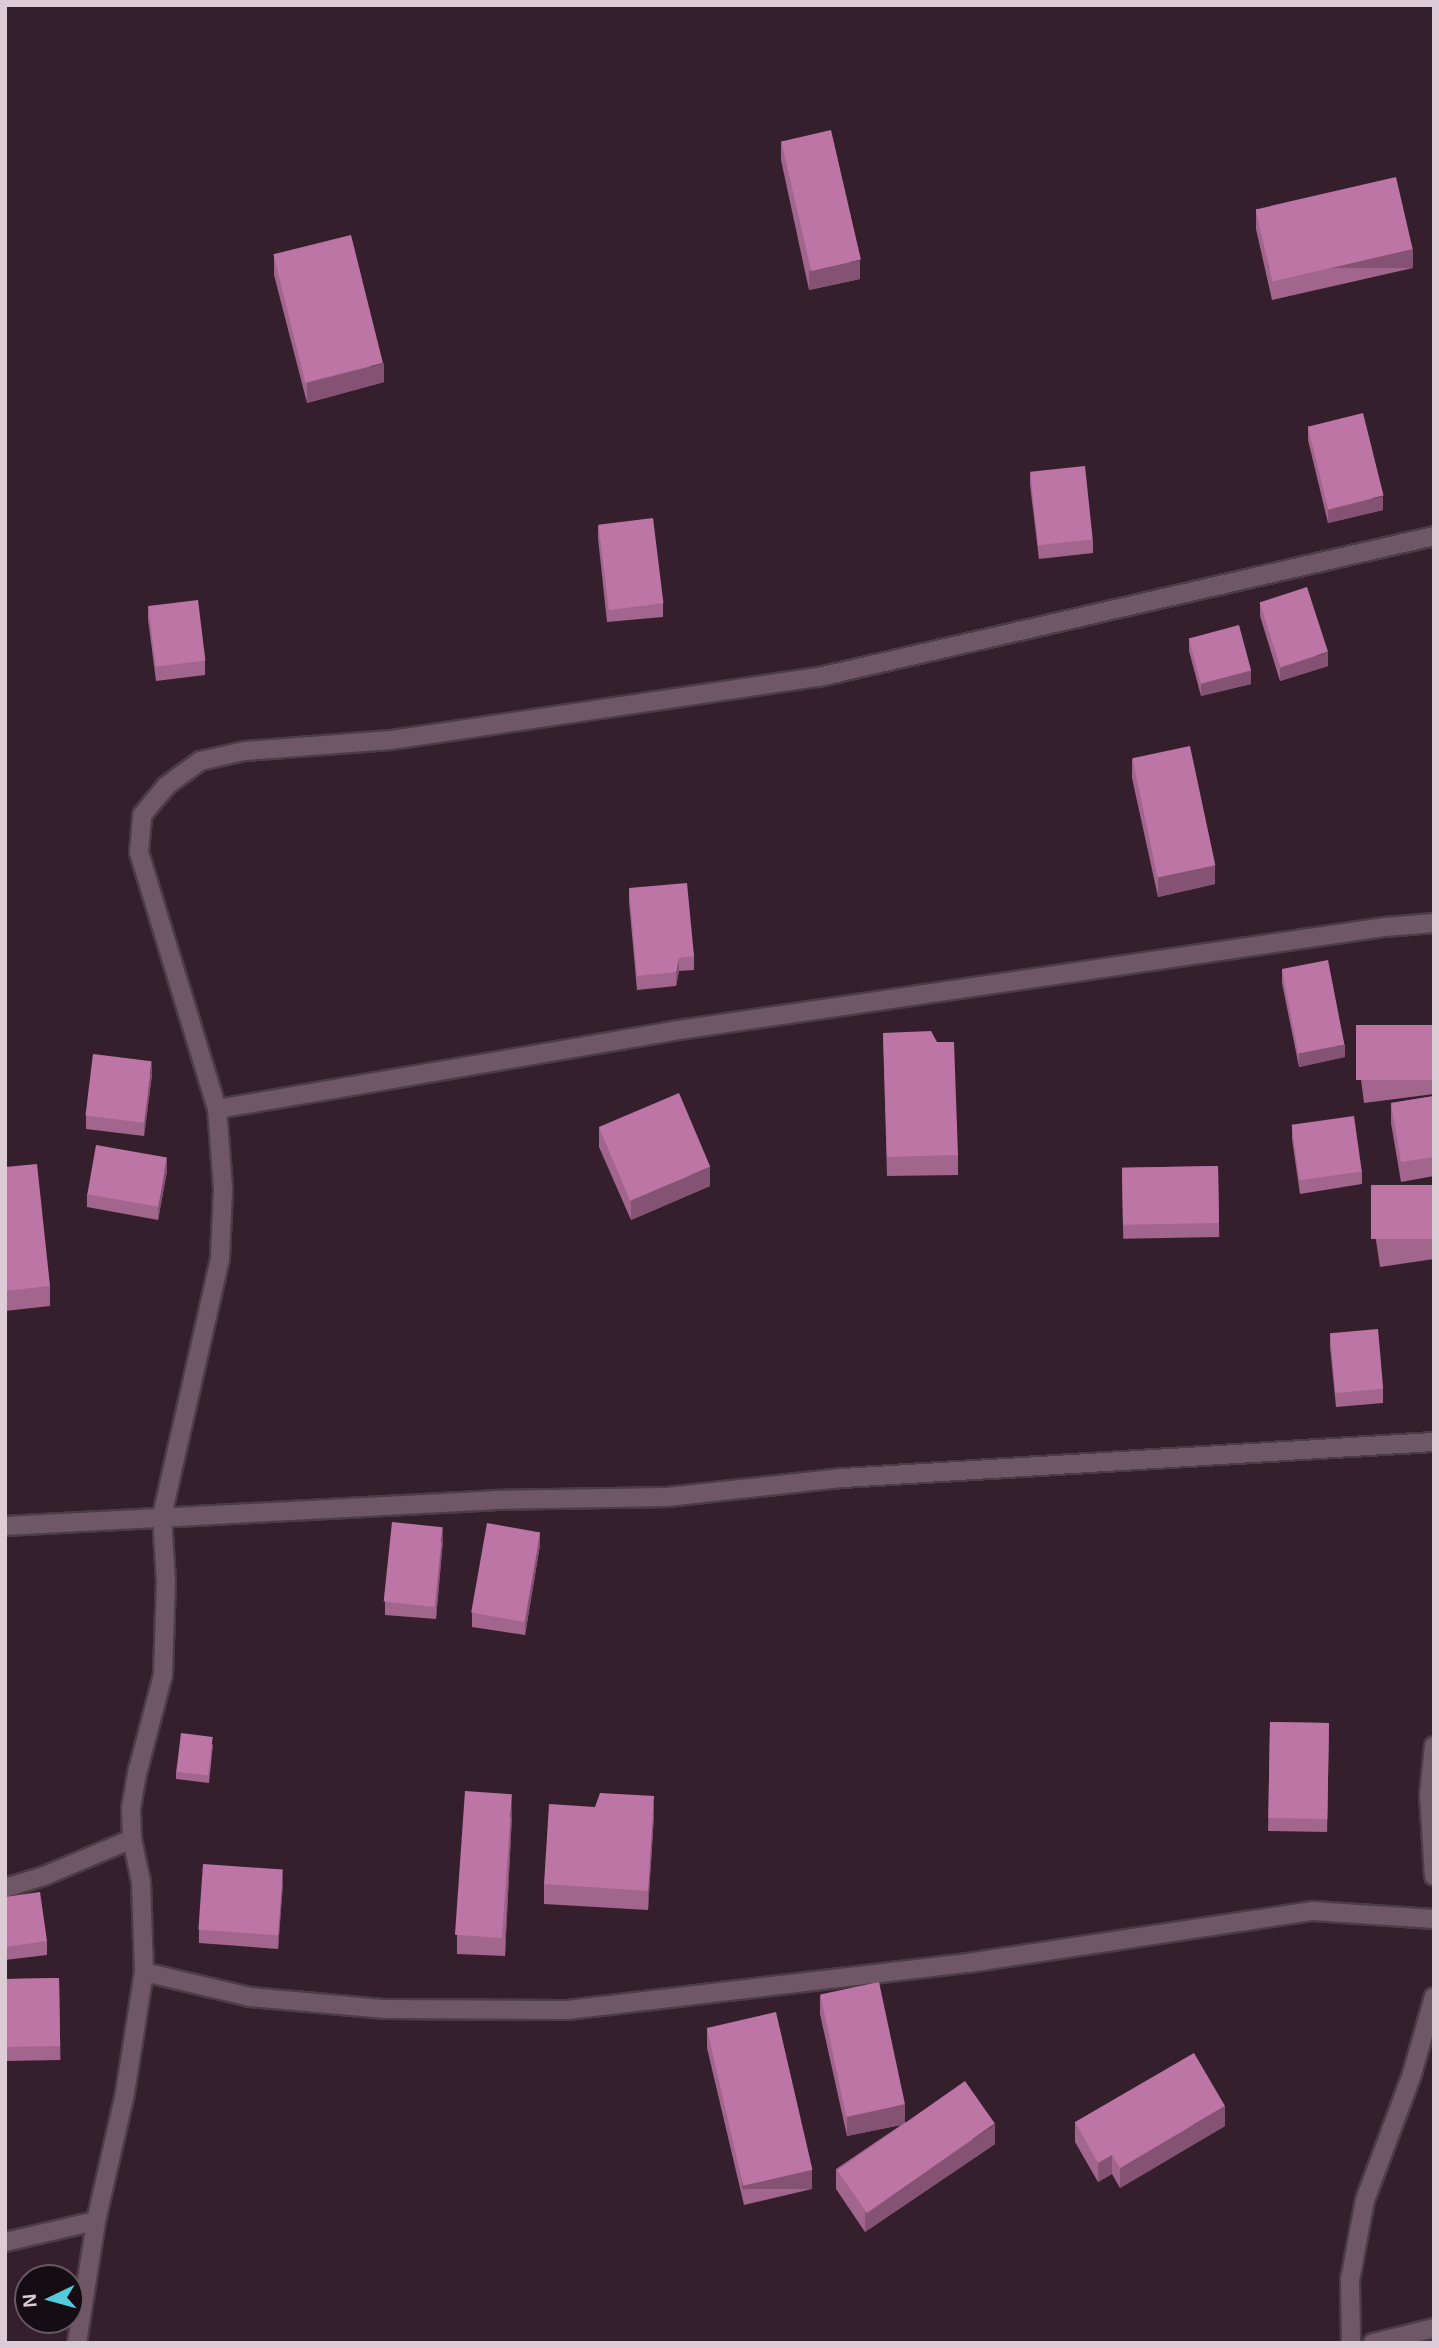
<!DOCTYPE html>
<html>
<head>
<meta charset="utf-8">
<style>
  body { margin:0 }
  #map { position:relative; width:1439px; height:2348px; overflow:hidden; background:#351f2d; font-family:Helvetica,sans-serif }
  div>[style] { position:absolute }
  .roads { filter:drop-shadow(2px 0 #4d3b47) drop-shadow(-2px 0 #4d3b47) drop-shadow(0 2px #4d3b47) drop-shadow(0 -2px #4d3b47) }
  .street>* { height:18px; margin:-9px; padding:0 9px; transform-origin:9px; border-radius:9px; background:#705767 }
  .wall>* { inset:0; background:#a2658d; transform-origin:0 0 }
  .shaded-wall>* { inset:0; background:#845273; transform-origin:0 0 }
  .building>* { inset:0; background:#bc75a4; transform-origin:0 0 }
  span { translate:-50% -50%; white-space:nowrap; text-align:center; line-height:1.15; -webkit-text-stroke:7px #160c13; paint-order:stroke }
  .frame { position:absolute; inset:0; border:7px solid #dbccd5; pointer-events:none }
  .north { position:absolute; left:14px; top:2264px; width:70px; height:70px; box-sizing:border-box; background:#160c13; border:2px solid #655961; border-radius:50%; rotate:265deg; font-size:19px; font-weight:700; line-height:28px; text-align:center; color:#dbccd5 }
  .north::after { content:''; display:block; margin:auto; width:24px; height:32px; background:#54cadd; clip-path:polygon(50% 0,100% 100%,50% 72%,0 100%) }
</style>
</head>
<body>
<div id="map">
  <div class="roads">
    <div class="street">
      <i style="left:217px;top:1109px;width:462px;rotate:-9.7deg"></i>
      <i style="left:672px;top:1031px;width:721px;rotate:-8.3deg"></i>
      <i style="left:1385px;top:927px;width:49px;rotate:-4.7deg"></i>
      <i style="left:5px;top:1526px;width:490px;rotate:-3deg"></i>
      <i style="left:494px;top:1500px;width:173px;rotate:-1deg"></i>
      <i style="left:667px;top:1497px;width:177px;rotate:-6.2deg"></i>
      <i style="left:843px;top:1478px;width:592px;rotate:-3.49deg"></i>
      <i style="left:1434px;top:1746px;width:48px;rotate:95.9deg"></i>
      <i style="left:1429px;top:1794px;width:82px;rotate:86.5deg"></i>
      <i style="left:5px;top:1888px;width:41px;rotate:-17.1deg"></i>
      <i style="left:44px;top:1876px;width:95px;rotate:-22.8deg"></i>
      <i style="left:144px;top:1972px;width:109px;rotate:13.3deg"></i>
      <i style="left:250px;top:1997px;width:136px;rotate:5.1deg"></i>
      <i style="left:385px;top:2009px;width:182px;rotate:0.3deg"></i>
      <i style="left:567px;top:2010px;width:404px;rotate:-6.7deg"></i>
      <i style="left:968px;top:1963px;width:349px;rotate:-8.6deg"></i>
      <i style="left:1313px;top:1911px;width:121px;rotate:3.8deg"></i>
      <i style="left:5px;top:2242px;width:93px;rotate:-13deg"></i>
      <i style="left:77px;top:2343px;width:123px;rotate:-81.1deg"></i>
      <i style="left:96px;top:2221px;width:131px;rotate:-77.2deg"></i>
      <i style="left:125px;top:2093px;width:122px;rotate:-81.1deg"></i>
      <i style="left:144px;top:1972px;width:90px;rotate:-91.9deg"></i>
      <i style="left:141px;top:1882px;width:44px;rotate:-101.8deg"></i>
      <i style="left:132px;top:1839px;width:31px;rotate:-92deg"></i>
      <i style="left:131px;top:1808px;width:39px;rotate:-80deg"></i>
      <i style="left:138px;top:1770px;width:98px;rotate:-75.3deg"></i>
      <i style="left:163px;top:1675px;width:93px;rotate:-88.2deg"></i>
      <i style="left:166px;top:1582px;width:66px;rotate:-93.5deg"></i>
      <i style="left:162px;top:1516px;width:264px;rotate:-77.3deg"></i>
      <i style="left:220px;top:1258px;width:70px;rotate:-87.5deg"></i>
      <i style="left:223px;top:1188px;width:79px;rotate:-94.3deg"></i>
      <i style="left:217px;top:1109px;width:269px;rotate:-106.9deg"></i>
      <i style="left:139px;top:852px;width:37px;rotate:-85deg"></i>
      <i style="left:142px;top:815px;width:38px;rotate:-50deg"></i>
      <i style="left:166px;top:786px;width:42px;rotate:-36.3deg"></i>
      <i style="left:200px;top:761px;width:46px;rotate:-12.5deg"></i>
      <i style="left:245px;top:751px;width:146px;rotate:-4.3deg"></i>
      <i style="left:391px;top:740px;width:433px;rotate:-8.4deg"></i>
      <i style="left:819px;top:677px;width:631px;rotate:-12.91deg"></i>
      <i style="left:1351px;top:2343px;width:63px;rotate:-90.9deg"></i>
      <i style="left:1350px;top:2280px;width:81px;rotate:-79.4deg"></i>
      <i style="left:1365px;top:2200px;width:134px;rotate:-69.5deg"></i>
      <i style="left:1412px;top:2074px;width:80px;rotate:-74.1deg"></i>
      <i style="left:1373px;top:2343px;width:63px;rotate:-13.8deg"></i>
    </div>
  </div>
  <div class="wall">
    <i style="clip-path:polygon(781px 141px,860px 279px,809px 290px,781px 160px)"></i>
    <i style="clip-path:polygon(1256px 209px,1413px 268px,1272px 300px,1256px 229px)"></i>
    <i style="clip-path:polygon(274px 256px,384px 382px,307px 403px,274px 275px)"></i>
    <i style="clip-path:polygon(1308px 426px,1383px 510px,1328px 523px,1308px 440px)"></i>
    <i style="clip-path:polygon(1030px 472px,1093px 540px,1093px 553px,1039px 559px,1030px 485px)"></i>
    <i style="clip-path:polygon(598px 525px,663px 603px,663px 617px,607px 622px,598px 538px)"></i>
    <i style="clip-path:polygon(1260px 603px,1328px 666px,1280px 681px,1260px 616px)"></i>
    <i style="clip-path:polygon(148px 606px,205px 661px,205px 675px,156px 681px,148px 619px)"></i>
    <i style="clip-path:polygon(1189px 638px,1251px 684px,1201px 696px,1189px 651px)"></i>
    <i style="clip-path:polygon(1132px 759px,1215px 884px,1158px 897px,1132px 778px)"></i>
    <i style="clip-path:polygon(629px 888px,694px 956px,694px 970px,679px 971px,676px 986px,637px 990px,629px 902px)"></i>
    <i style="clip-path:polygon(1282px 969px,1345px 1057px,1299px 1067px,1282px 983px)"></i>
    <i style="clip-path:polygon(1434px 1025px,1434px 1094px,1364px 1103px,1357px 1048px,1357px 1035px)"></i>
    <i style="clip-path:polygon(883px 1033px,958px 1155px,958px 1175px,887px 1176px)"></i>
    <i style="clip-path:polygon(152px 1074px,144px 1136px,86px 1129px,86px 1116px)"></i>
    <i style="clip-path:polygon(1434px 1096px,1434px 1176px,1401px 1182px,1391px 1123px,1391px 1103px)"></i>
    <i style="clip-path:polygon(1292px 1126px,1362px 1171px,1362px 1184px,1300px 1194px,1292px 1139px)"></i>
    <i style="clip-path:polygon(599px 1127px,710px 1186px,631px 1220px,599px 1147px)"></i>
    <i style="left:1218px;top:1166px;width:71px;height:96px;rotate:89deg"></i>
    <i style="clip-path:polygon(5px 1167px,50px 1286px,50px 1306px,5px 1311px)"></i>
    <i style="clip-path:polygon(167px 1171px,158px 1220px,87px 1207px,87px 1194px)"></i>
    <i style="clip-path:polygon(1434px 1185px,1434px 1259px,1380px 1267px,1372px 1214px,1372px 1194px)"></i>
    <i style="clip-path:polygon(1330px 1333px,1383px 1389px,1383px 1403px,1336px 1407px,1330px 1347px)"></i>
    <i style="clip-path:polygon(443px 1540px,436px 1619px,385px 1615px,385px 1602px)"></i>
    <i style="clip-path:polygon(540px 1545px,525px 1635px,472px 1627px,472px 1613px)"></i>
    <i style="left:1270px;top:1722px;width:59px;height:109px;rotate:1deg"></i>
    <i style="clip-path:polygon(213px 1744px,209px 1783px,176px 1779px,176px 1772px)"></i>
    <i style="clip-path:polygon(512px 1814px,505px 1956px,457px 1954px,457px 1935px)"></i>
    <i style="clip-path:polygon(654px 1815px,648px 1910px,544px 1904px,544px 1884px)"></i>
    <i style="clip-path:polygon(283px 1883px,278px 1949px,199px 1943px,199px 1930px)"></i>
    <i style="clip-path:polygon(5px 1897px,47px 1941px,47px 1955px,5px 1960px)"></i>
    <i style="left:59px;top:1978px;width:82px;height:54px;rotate:89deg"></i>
    <i style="clip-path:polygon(820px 1995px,905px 2122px,995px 2144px,865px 2232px,836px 2189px,836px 2169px,901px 2125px,847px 2136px,820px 2014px)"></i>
    <i style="clip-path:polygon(707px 2028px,812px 2189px,744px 2205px,707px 2048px)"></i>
    <i style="clip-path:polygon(1075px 2122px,1225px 2126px,1120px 2188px,1112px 2174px,1098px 2182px,1075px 2142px)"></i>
  </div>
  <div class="shaded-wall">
    <i style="left:1413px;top:249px;width:19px;height:145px;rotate:90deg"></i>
    <i style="clip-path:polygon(860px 260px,860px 279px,809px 290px,809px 271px)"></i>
    <i style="clip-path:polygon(384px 363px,384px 382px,307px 403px,307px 383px)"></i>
    <i style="clip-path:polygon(1383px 496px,1383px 510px,1328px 523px,1328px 510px)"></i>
    <i style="clip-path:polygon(1328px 652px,1328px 666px,1280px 681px,1280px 668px)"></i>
    <i style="clip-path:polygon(1251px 670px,1251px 684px,1201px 696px,1201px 683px)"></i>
    <i style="clip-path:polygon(1215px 865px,1215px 884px,1158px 897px,1158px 877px)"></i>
    <i style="clip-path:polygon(679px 958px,679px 971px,676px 986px,676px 972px)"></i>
    <i style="clip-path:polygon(1345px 1044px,1345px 1057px,1299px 1067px,1299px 1053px)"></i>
    <i style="clip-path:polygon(152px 1061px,152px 1074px,144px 1136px,144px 1123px)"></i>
    <i style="clip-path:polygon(167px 1157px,167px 1171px,158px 1220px,158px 1207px)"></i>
    <i style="clip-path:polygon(710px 1167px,710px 1186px,631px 1220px,631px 1200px)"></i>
    <i style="clip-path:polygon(443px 1527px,443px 1540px,436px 1619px,436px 1606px)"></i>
    <i style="clip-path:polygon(540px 1532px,540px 1545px,525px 1635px,525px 1622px)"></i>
    <i style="clip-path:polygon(512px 1794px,512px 1814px,505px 1956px,505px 1937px)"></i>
    <i style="clip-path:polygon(654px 1796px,654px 1815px,648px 1910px,648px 1891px)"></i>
    <i style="clip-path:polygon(283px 1870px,283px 1883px,278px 1949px,278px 1936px)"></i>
    <i style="clip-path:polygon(905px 2104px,905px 2124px,847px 2136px,847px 2117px)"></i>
    <i style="clip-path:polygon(1225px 2106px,1225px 2126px,1120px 2188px,1120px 2168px)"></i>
    <i style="clip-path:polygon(995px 2124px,995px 2144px,865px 2232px,865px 2213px)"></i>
    <i style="clip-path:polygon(1112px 2155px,1112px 2174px,1098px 2182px,1098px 2163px)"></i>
    <i style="left:812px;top:2170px;width:19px;height:70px;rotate:90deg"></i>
  </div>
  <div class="building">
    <i style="left:831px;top:130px;width:133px;height:51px;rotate:77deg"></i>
    <i style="left:1396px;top:177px;width:74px;height:144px;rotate:77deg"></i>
    <i style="left:351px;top:235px;width:132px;height:80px;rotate:76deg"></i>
    <i style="left:1363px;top:413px;width:85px;height:57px;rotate:76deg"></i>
    <i style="left:1085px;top:466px;width:74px;height:55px;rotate:84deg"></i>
    <i style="left:653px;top:518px;width:86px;height:55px;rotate:83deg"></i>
    <i style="left:1307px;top:587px;width:68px;height:50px;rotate:72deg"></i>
    <i style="left:198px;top:600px;width:61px;height:50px;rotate:83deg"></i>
    <i style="left:1239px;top:625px;width:47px;height:52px;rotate:75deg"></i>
    <i style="left:1190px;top:746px;width:122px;height:59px;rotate:78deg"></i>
    <i style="clip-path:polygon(687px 883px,694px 956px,679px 958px,676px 972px,637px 976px,629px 888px)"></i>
    <i style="left:1328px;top:960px;width:86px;height:47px;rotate:79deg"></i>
    <i style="left:1434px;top:1025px;width:55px;height:78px;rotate:90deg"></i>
    <i style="clip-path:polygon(931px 1031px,937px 1042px,954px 1042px,958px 1155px,887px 1157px,883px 1033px)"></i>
    <i style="left:93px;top:1054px;width:59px;height:62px;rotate:7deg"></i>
    <i style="left:679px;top:1093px;width:80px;height:87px;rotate:67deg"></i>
    <i style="clip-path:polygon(1434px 1096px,1434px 1157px,1401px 1162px,1391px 1103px)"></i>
    <i style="left:1354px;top:1116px;width:56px;height:63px;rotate:82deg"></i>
    <i style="left:96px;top:1145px;width:72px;height:50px;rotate:10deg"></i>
    <i style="clip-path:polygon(37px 1164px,50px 1286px,5px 1291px,5px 1167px)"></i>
    <i style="left:1218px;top:1166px;width:57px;height:96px;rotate:89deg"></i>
    <i style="left:1434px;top:1185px;width:54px;height:63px;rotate:90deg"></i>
    <i style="left:1378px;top:1329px;width:60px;height:48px;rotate:85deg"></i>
    <i style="left:392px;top:1522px;width:51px;height:80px;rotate:6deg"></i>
    <i style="left:487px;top:1523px;width:54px;height:91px;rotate:10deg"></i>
    <i style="left:1270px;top:1722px;width:59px;height:96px;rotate:1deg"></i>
    <i style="left:181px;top:1733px;width:32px;height:39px;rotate:7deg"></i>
    <i style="left:465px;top:1791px;width:47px;height:144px;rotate:4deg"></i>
    <i style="clip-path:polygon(600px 1793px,654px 1796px,648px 1891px,544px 1884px,549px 1804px,595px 1807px)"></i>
    <i style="left:203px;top:1864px;width:80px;height:66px;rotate:4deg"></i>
    <i style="clip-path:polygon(40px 1892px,47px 1941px,5px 1947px,5px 1897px)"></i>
    <i style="left:59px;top:1978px;width:68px;height:54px;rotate:89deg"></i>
    <i style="left:879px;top:1982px;width:125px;height:60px;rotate:78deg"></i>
    <i style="left:776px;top:2012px;width:162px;height:71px;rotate:77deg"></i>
    <i style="clip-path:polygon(1194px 2053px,1225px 2106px,1120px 2168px,1112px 2155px,1098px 2163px,1075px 2122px)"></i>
    <i style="left:965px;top:2081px;width:52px;height:156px;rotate:55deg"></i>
  </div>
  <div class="frame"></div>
  <div class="north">N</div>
</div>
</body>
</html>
